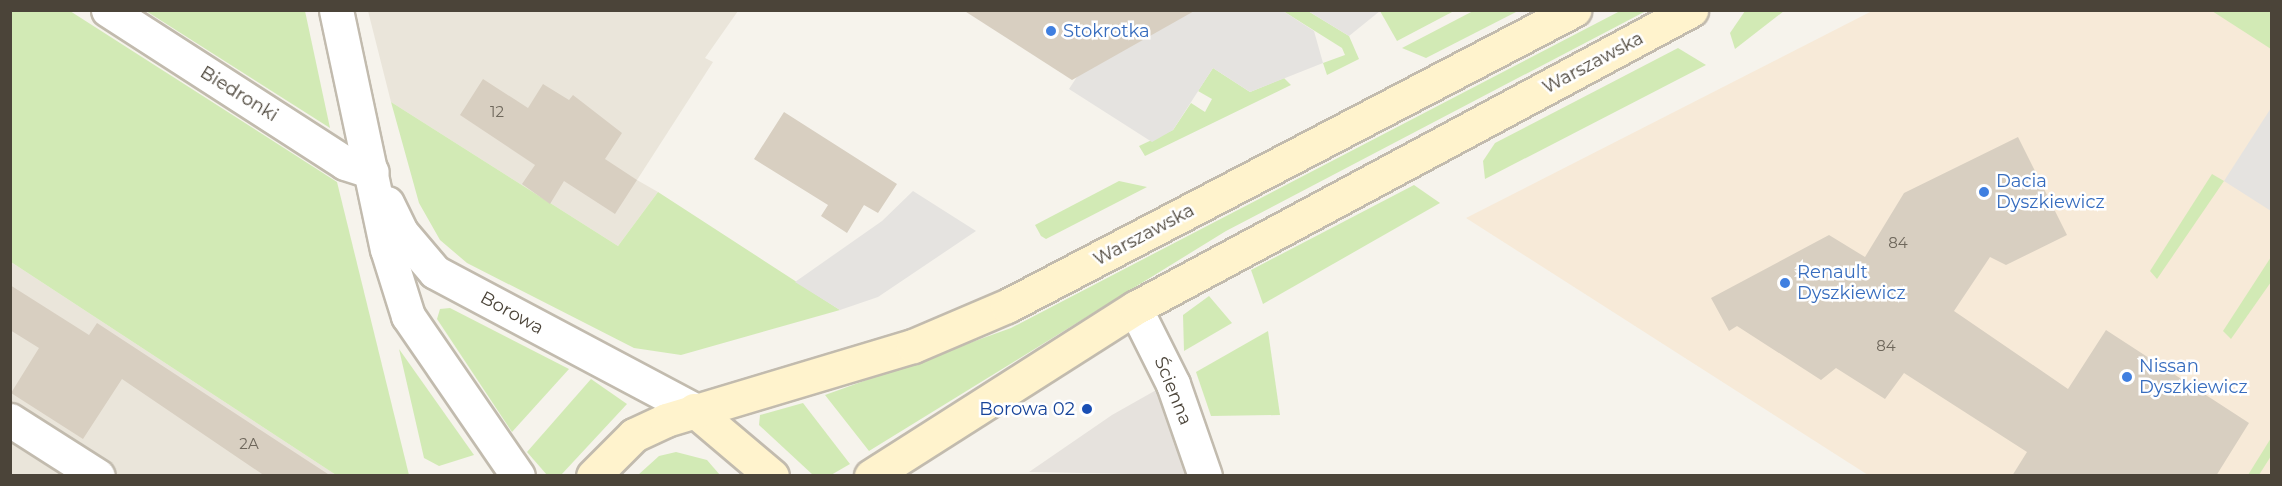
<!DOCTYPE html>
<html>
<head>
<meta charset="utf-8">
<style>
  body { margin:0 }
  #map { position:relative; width:2282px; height:486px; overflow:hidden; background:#f6f3ec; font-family:Montserrat,sans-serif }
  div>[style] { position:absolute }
  .residential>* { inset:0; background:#eae5da }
  .commercial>* { inset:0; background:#f7ead8 }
  .industrial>* { inset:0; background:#e6e2dd }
  .green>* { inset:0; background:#d2eab5 }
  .parking>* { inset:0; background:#e5e3e0 }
  .building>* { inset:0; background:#d8cfc1 }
  .roads { filter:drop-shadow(2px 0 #c2bbae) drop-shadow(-2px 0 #c2bbae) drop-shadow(0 2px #c2bbae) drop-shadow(0 -2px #c2bbae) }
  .minor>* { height:33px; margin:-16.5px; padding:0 16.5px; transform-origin:16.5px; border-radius:16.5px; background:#fff }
  .secondary>* { height:33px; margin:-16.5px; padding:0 16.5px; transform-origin:16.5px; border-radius:16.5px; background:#fff3cd }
  .dots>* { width:16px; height:16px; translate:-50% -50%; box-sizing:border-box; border:3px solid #fff; border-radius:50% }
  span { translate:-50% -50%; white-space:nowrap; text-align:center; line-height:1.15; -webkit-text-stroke:5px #fff; paint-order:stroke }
  .number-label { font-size:15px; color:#6e675b }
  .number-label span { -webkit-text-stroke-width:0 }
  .shop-label { font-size:18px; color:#366cbe }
  .left { translate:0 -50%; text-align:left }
  .street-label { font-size:18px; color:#4b4439 }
  .transit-label { font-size:18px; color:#164399 }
  .right { translate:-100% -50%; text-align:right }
  .frame { position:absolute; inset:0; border:12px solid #4b4439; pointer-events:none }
</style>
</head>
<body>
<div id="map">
  <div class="residential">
    <i style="clip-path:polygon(368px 11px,738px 11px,705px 58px,713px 62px,637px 180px,658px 192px,618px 246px,391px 102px)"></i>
    <i style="clip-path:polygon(11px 262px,336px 475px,11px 475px)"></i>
  </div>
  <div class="commercial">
    <i style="clip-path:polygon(1872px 11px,2271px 11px,2271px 475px,1868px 475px,1466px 218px)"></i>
  </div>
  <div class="industrial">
    <i style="clip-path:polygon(1158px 389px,1189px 475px,1029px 472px,1112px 415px)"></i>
  </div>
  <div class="green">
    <i style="clip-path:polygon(1475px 10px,1518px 11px,1426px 58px,1402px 48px)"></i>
    <i style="clip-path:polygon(10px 11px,70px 11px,337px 182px,409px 475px,336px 475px,11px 262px)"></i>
    <i style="clip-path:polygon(146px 11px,305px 11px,330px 128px)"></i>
    <i style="clip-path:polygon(1283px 11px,1308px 11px,1349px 36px,1359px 59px,1327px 75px,1323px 63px,1345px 55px,1342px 48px)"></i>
    <i style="clip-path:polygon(1380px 11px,1380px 10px,1454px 11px,1397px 41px)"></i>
    <i style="clip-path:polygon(1620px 11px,1646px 11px,1226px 231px,869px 451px,825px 395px,1011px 328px)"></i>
    <i style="clip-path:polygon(1745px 11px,1784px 11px,1735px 49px,1730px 33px)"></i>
    <i style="clip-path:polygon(2212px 11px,2271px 11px,2271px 49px)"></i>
    <i style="clip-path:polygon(1678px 48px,1706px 65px,1485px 179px,1483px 161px,1495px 143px)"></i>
    <i style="clip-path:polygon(1213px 68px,1250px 92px,1284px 78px,1291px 85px,1145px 156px,1139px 146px,1173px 130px,1191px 103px,1205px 112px,1212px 99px,1198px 91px)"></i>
    <i style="clip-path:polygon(391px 102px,618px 246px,658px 192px,840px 310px,681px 355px,634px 348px,467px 263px,440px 240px,419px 203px)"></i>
    <i style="clip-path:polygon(2212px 174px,2224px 181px,2157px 279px,2150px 271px)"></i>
    <i style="clip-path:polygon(1119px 181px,1147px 187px,1046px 239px,1041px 236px,1035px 225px)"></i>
    <i style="clip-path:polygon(1414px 185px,1440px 203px,1263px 304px,1251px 270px)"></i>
    <i style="clip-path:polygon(2271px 257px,2271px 282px,2231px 339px,2223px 331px)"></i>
    <i style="clip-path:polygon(1209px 296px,1232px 323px,1184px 351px,1183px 315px)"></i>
    <i style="clip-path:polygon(450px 308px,569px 369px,512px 432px,437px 319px,440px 309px)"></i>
    <i style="clip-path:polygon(1268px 331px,1280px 415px,1211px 416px,1196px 372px)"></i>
    <i style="clip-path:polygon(399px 349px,474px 455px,439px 466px,424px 458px)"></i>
    <i style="clip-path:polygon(591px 379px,627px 404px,561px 475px,547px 475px,527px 452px)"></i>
    <i style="clip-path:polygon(803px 403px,850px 464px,831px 475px,813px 475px,759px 425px,760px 415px)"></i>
    <i style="clip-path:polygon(2271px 438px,2271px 456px,2259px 475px,2248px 475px)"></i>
    <i style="clip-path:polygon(676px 452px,707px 460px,720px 475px,638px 475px,659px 456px)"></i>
  </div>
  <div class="parking">
    <i style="clip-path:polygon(1120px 11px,1283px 11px,1314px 31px,1323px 63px,1250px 92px,1213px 68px,1173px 130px,1152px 142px,1069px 89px)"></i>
    <i style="clip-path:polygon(1308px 11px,1380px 10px,1380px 11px,1349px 36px)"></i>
    <i style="clip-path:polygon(2271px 108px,2271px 211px,2224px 181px)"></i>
    <i style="clip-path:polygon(913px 191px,976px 231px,878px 297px,840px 310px,795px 282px,882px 221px)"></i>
  </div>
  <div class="building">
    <i style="clip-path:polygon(963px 10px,1196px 10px,1072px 80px)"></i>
    <i style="clip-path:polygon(483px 79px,528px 108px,543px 84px,569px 100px,573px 95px,622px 133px,605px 159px,637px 180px,615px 214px,564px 181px,550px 204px,522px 184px,535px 165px,460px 115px)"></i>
    <i style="clip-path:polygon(784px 112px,897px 184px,878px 213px,864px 205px,847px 233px,821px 216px,828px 205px,754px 159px)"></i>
    <i style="clip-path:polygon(2018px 137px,2067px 235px,2006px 265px,1990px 257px,1954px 311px,2068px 389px,2106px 330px,2249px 423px,2216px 476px,2012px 476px,2027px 452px,1904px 373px,1885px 399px,1836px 368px,1821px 380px,1737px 326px,1729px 331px,1711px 298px,1829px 235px,1865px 257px,1904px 193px)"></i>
    <i style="clip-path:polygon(10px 285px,89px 335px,97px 323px,331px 476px,265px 476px,122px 379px,83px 439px,11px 393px,39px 348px,10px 330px)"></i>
  </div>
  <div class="roads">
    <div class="minor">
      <i style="left:108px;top:10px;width:282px;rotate:32.8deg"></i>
      <i style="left:345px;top:163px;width:28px;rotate:18deg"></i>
      <i style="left:336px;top:10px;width:244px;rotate:78deg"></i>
      <i style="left:387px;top:249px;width:70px;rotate:72.6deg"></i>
      <i style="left:408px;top:316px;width:194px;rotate:55.5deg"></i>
      <i style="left:387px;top:203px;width:32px;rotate:64deg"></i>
      <i style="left:401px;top:232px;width:52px;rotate:49.6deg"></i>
      <i style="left:435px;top:272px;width:293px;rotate:28deg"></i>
      <i style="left:1135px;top:308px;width:85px;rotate:63.4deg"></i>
      <i style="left:1173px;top:384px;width:97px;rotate:70.8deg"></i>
      <i style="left:10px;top:420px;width:104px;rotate:32.5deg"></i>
    </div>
    <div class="secondary">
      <i style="left:694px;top:410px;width:102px;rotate:40.2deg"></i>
      <i style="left:593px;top:476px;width:58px;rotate:-45deg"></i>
      <i style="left:634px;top:435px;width:35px;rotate:-25deg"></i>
      <i style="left:666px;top:420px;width:258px;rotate:-16.7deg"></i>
      <i style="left:913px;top:346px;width:102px;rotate:-23.1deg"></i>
      <i style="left:1007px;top:306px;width:640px;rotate:-27.57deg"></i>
      <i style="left:871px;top:476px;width:313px;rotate:-32.5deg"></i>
      <i style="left:1135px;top:308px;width:631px;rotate:-28.19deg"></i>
    </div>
  </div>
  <div class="dots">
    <i style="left:1051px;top:31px;background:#3f7fe0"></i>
    <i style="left:1984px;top:192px;background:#3f7fe0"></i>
    <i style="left:1785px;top:283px;background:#3f7fe0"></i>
    <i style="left:2127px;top:377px;background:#3f7fe0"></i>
    <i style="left:1087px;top:409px;background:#1a4fb4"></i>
  </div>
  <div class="number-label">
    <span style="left:497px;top:112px">12</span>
    <span style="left:1898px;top:243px">84</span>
    <span style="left:1886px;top:346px">84</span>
    <span style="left:249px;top:444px">2A</span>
  </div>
  <div class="shop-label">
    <span class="left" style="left:1063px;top:31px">Stokrotka</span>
    <span class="left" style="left:1996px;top:192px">Dacia<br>Dyszkiewicz</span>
    <span class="left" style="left:1797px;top:283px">Renault<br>Dyszkiewicz</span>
    <span class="left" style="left:2139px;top:377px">Nissan<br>Dyszkiewicz</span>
  </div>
  <div class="street-label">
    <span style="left:1593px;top:63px;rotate:-28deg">Warszawska</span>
    <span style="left:239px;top:94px;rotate:32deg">Biedronki</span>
    <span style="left:1144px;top:235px;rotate:-28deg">Warszawska</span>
    <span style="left:512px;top:313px;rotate:29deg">Borowa</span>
    <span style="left:1173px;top:391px;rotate:68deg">Ścienna</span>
  </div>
  <div class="transit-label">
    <span class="right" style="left:1075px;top:409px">Borowa 02</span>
  </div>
  <div class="frame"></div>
</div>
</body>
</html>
